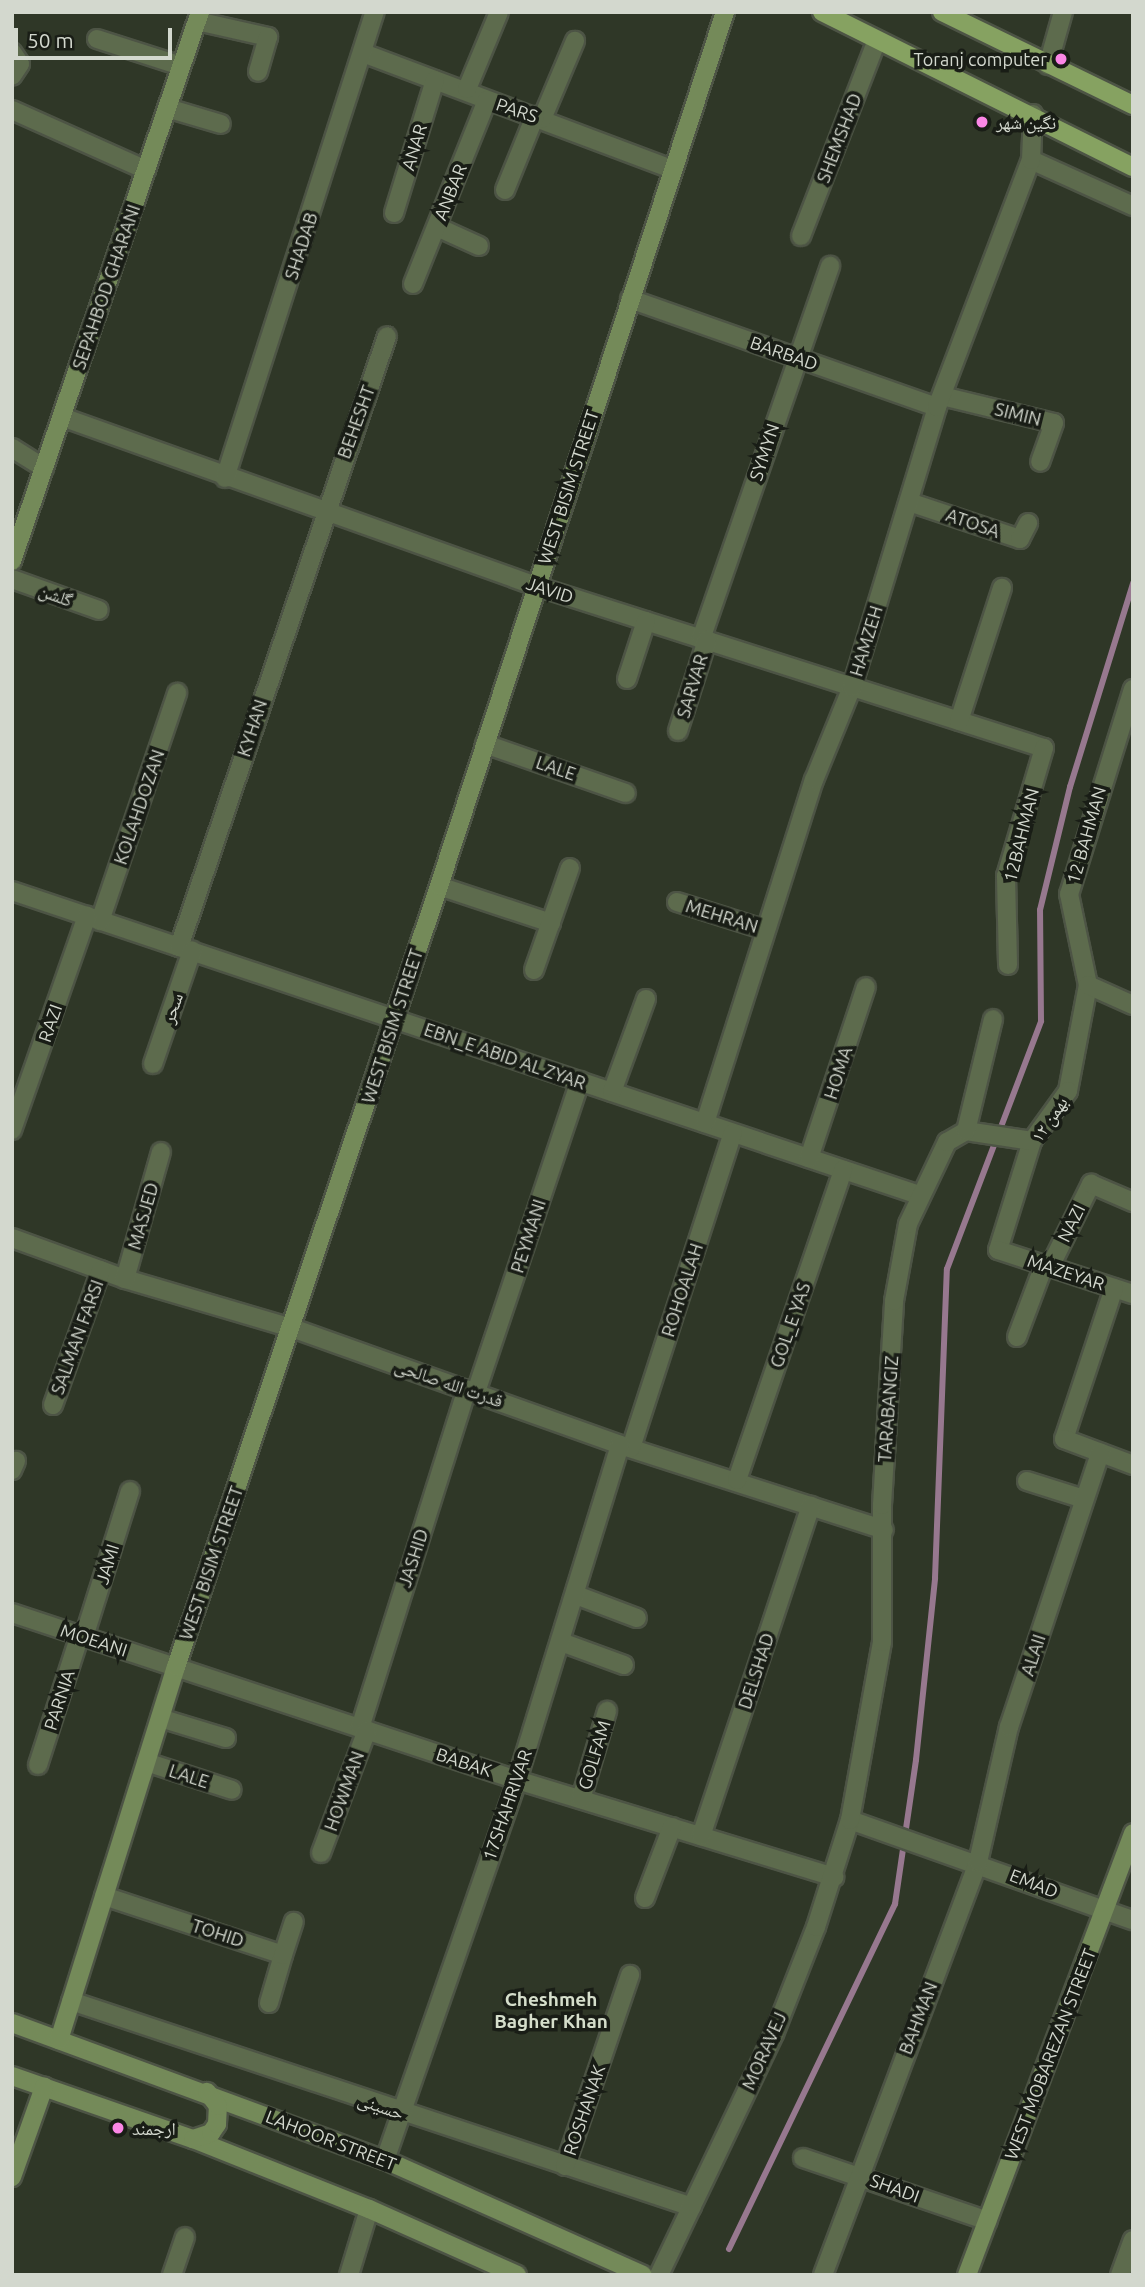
<!DOCTYPE html>
<html>
<head>
<meta charset="utf-8">
<style>
  body { margin:0 }
  #map { position:relative; width:1145px; height:2287px; overflow:hidden; background:#2f3727; font-family:Ubuntu,"Noto Naskh Arabic",sans-serif }
  div>[style] { position:absolute }
  .stream>* { height:6px; margin:-3px; padding:0 3px; transform-origin:3px; border-radius:3px; background:#97788f }
  .roads { filter:drop-shadow(2px 0 #4d5445) drop-shadow(-2px 0 #4d5445) drop-shadow(0 2px #4d5445) drop-shadow(0 -2px #4d5445) }
  .street>* { height:18px; margin:-9px; padding:0 9px; transform-origin:9px; border-radius:9px; background:#5d6b4d }
  .secondary>* { height:18px; margin:-9px; padding:0 9px; transform-origin:9px; border-radius:9px; background:#748a59 }
  .primary>* { height:18px; margin:-9px; padding:0 9px; transform-origin:9px; border-radius:9px; background:#86a261 }
  .dots>* { width:19px; height:19px; translate:-50% -50%; box-sizing:border-box; border:4px solid #191d16; border-radius:50% }
  span { translate:-50% -50%; white-space:nowrap; text-align:center; line-height:1.15; -webkit-text-stroke:7px #191d16; paint-order:stroke }
  .poi-label { font-size:18px; color:#d3d8ce }
  .right { translate:-100% -50%; text-align:right }
  .left { translate:0 -50%; text-align:left }
  .street-label { font-size:18px; color:#d3d8ce }
  .neighbourhood-label { font-size:19px; color:#d5decb; font-weight:700 }
  .frame { position:absolute; inset:0; border:14px solid #d3d8ce; pointer-events:none }
  .scale { position:absolute; left:14px; top:28px; width:158px; height:32px; box-sizing:border-box; border:4px solid #d3d8ce; border-top:0; padding-left:9px; font-size:21px; line-height:24px; white-space:nowrap; color:#d3d8ce; -webkit-text-stroke:5px #191d16; paint-order:stroke }
</style>
</head>
<body>
<div id="map">
  <div class="stream">
    <i style="left:729px;top:2249px;width:383px;rotate:-64.3deg"></i>
    <i style="left:895px;top:1904px;width:146px;rotate:-81.7deg"></i>
    <i style="left:916px;top:1760px;width:183px;rotate:-84deg"></i>
    <i style="left:935px;top:1578px;width:309px;rotate:-87.8deg"></i>
    <i style="left:947px;top:1269px;width:265px;rotate:-69.2deg"></i>
    <i style="left:1041px;top:1021px;width:111px;rotate:-90.5deg"></i>
    <i style="left:1040px;top:910px;width:127px;rotate:-76.3deg"></i>
    <i style="left:1070px;top:787px;width:214px;rotate:-72.8deg"></i>
  </div>
  <div class="roads">
    <div class="street">
      <i style="left:197px;top:21px;width:73px;rotate:12.7deg"></i>
      <i style="left:268px;top:37px;width:36px;rotate:106deg"></i>
      <i style="left:97px;top:39px;width:88px;rotate:17.8deg"></i>
      <i style="left:12px;top:52px;width:14px;rotate:56deg"></i>
      <i style="left:20px;top:64px;width:14px;rotate:124deg"></i>
      <i style="left:363px;top:53px;width:330px;rotate:20.6deg"></i>
      <i style="left:1048px;top:65px;width:55px;rotate:-74.2deg"></i>
      <i style="left:467px;top:89px;width:83px;rotate:-67.4deg"></i>
      <i style="left:167px;top:108px;width:56px;rotate:16.5deg"></i>
      <i style="left:12px;top:110px;width:147px;rotate:24.1deg"></i>
      <i style="left:542px;top:119px;width:85px;rotate:-67.1deg"></i>
      <i style="left:1031px;top:160px;width:112px;rotate:24.3deg"></i>
      <i style="left:505px;top:190px;width:80px;rotate:-67.9deg"></i>
      <i style="left:394px;top:213px;width:139px;rotate:-72.9deg"></i>
      <i style="left:437px;top:227px;width:46px;rotate:24.3deg"></i>
      <i style="left:801px;top:236px;width:210px;rotate:-68.8deg"></i>
      <i style="left:413px;top:284px;width:198px;rotate:-68.1deg"></i>
      <i style="left:630px;top:299px;width:325px;rotate:19.4deg"></i>
      <i style="left:942px;top:396px;width:115px;rotate:13.6deg"></i>
      <i style="left:1054px;top:423px;width:41px;rotate:109.7deg"></i>
      <i style="left:62px;top:417px;width:503px;rotate:19.62deg"></i>
      <i style="left:536px;top:586px;width:533px;rotate:17.69deg"></i>
      <i style="left:1044px;top:748px;width:134px;rotate:106.5deg"></i>
      <i style="left:1006px;top:876px;width:89px;rotate:88.7deg"></i>
      <i style="left:12px;top:448px;width:38px;rotate:32deg"></i>
      <i style="left:225px;top:478px;width:490px;rotate:-72.2deg"></i>
      <i style="left:909px;top:502px;width:117px;rotate:18.4deg"></i>
      <i style="left:1020px;top:539px;width:18px;rotate:-63deg"></i>
      <i style="left:12px;top:579px;width:92px;rotate:19.6deg"></i>
      <i style="left:701px;top:639px;width:395px;rotate:-70.9deg"></i>
      <i style="left:627px;top:679px;width:61px;rotate:-71.9deg"></i>
      <i style="left:1133px;top:689px;width:215px;rotate:107.3deg"></i>
      <i style="left:1069px;top:894px;width:93px;rotate:78.2deg"></i>
      <i style="left:1088px;top:985px;width:108px;rotate:100.7deg"></i>
      <i style="left:1068px;top:1091px;width:62px;rotate:125.8deg"></i>
      <i style="left:1032px;top:1141px;width:114px;rotate:107.3deg"></i>
      <i style="left:998px;top:1250px;width:142px;rotate:18.1deg"></i>
      <i style="left:959px;top:721px;width:140px;rotate:-72.1deg"></i>
      <i style="left:678px;top:731px;width:96px;rotate:-72.3deg"></i>
      <i style="left:485px;top:744px;width:149px;rotate:19.2deg"></i>
      <i style="left:439px;top:886px;width:118px;rotate:18.3deg"></i>
      <i style="left:12px;top:891px;width:957px;rotate:18.53deg"></i>
      <i style="left:677px;top:902px;width:93px;rotate:17.5deg"></i>
      <i style="left:100px;top:921px;width:241px;rotate:-71.3deg"></i>
      <i style="left:179px;top:947px;width:645px;rotate:-71.2deg"></i>
      <i style="left:534px;top:970px;width:108px;rotate:-70.6deg"></i>
      <i style="left:1088px;top:985px;width:49px;rotate:24deg"></i>
      <i style="left:153px;top:1064px;width:120px;rotate:-71deg"></i>
      <i style="left:612px;top:1092px;width:99px;rotate:-69.9deg"></i>
      <i style="left:705px;top:1123px;width:360px;rotate:-72.4deg"></i>
      <i style="left:814px;top:780px;width:100px;rotate:-67.8deg"></i>
      <i style="left:852px;top:687px;width:293px;rotate:-73.1deg"></i>
      <i style="left:937px;top:407px;width:264px;rotate:-69.2deg"></i>
      <i style="left:1031px;top:160px;width:46px;rotate:-87.5deg"></i>
      <i style="left:12px;top:1130px;width:227px;rotate:-70.7deg"></i>
      <i style="left:966px;top:1131px;width:67px;rotate:8.6deg"></i>
      <i style="left:809px;top:1158px;width:180px;rotate:-71.6deg"></i>
      <i style="left:12px;top:1238px;width:120px;rotate:19.9deg"></i>
      <i style="left:125px;top:1279px;width:174px;rotate:16.4deg"></i>
      <i style="left:292px;top:1328px;width:348px;rotate:19.6deg"></i>
      <i style="left:620px;top:1445px;width:277px;rotate:17.8deg"></i>
      <i style="left:1050px;top:1267px;width:93px;rotate:-63.7deg"></i>
      <i style="left:1091px;top:1184px;width:46px;rotate:23.2deg"></i>
      <i style="left:125px;top:1279px;width:132px;rotate:-74.2deg"></i>
      <i style="left:1114px;top:1288px;width:159px;rotate:108.3deg"></i>
      <i style="left:1064px;top:1439px;width:74px;rotate:20.6deg"></i>
      <i style="left:1017px;top:1337px;width:77px;rotate:-69.4deg"></i>
      <i style="left:476px;top:1392px;width:328px;rotate:-71.5deg"></i>
      <i style="left:53px;top:1405px;width:143px;rotate:-70.4deg"></i>
      <i style="left:631px;top:1448px;width:331px;rotate:-72.1deg"></i>
      <i style="left:12px;top:1470px;width:10px;rotate:-66deg"></i>
      <i style="left:737px;top:1480px;width:328px;rotate:-71.1deg"></i>
      <i style="left:1027px;top:1481px;width:60px;rotate:17.5deg"></i>
      <i style="left:576px;top:1595px;width:65px;rotate:20.7deg"></i>
      <i style="left:12px;top:1613px;width:532px;rotate:18.3deg"></i>
      <i style="left:517px;top:1780px;width:332px;rotate:17deg"></i>
      <i style="left:84px;top:1637px;width:153px;rotate:-72.5deg"></i>
      <i style="left:561px;top:1642px;width:67px;rotate:20.1deg"></i>
      <i style="left:160px;top:1718px;width:69px;rotate:16.9deg"></i>
      <i style="left:360px;top:1728px;width:355px;rotate:-72.5deg"></i>
      <i style="left:146px;top:1762px;width:90px;rotate:18deg"></i>
      <i style="left:38px;top:1765px;width:137px;rotate:-72.1deg"></i>
      <i style="left:581px;top:1799px;width:92px;rotate:-73.5deg"></i>
      <i style="left:850px;top:1820px;width:300px;rotate:19.5deg"></i>
      <i style="left:701px;top:1836px;width:348px;rotate:-71.6deg"></i>
      <i style="left:321px;top:1853px;width:131px;rotate:-69.5deg"></i>
      <i style="left:104px;top:1896px;width:188px;rotate:18.2deg"></i>
      <i style="left:283px;top:1955px;width:50px;rotate:106.3deg"></i>
      <i style="left:645px;top:1898px;width:76px;rotate:-69.2deg"></i>
      <i style="left:283px;top:1955px;width:35px;rotate:-72deg"></i>
      <i style="left:71px;top:2001px;width:654px;rotate:18.35deg"></i>
      <i style="left:803px;top:2158px;width:195px;rotate:18.8deg"></i>
      <i style="left:385px;top:2160px;width:402px;rotate:-70.8deg"></i>
      <i style="left:517px;top:1780px;width:350px;rotate:-72.9deg"></i>
      <i style="left:565px;top:2166px;width:202px;rotate:-71.2deg"></i>
      <i style="left:172px;top:2275px;width:40px;rotate:-71.1deg"></i>
      <i style="left:349px;top:2275px;width:69px;rotate:-73.1deg"></i>
      <i style="left:659px;top:2275px;width:267px;rotate:-64.5deg"></i>
      <i style="left:774px;top:2034px;width:115px;rotate:-68.6deg"></i>
      <i style="left:816px;top:1927px;width:112px;rotate:-72.4deg"></i>
      <i style="left:850px;top:1820px;width:181px;rotate:-79.8deg"></i>
      <i style="left:882px;top:1642px;width:137px;rotate:-90deg"></i>
      <i style="left:882px;top:1505px;width:204px;rotate:-86.6deg"></i>
      <i style="left:894px;top:1301px;width:78px;rotate:-79.7deg"></i>
      <i style="left:908px;top:1224px;width:91px;rotate:-64.6deg"></i>
      <i style="left:947px;top:1142px;width:22px;rotate:-30deg"></i>
      <i style="left:966px;top:1131px;width:115px;rotate:-76.4deg"></i>
      <i style="left:823px;top:2275px;width:441px;rotate:-69.4deg"></i>
      <i style="left:978px;top:1862px;width:139px;rotate:-77.1deg"></i>
      <i style="left:1009px;top:1727px;width:289px;rotate:-71.6deg"></i>
      <i style="left:1120px;top:2275px;width:37px;rotate:-70deg"></i>
    </div>
    <div class="secondary">
      <i style="left:12px;top:561px;width:580px;rotate:-71.1deg"></i>
      <i style="left:12px;top:2023px;width:397px;rotate:20.2deg"></i>
      <i style="left:385px;top:2160px;width:282px;rotate:24deg"></i>
      <i style="left:59px;top:2040px;width:391px;rotate:-72.6deg"></i>
      <i style="left:176px;top:1667px;width:824px;rotate:-71.39deg"></i>
      <i style="left:439px;top:886px;width:920px;rotate:-71.88deg"></i>
      <i style="left:12px;top:2076px;width:192px;rotate:19.2deg"></i>
      <i style="left:193px;top:2139px;width:189px;rotate:21.7deg"></i>
      <i style="left:369px;top:2209px;width:162px;rotate:24deg"></i>
      <i style="left:193px;top:2139px;width:19px;rotate:-18deg"></i>
      <i style="left:211px;top:2133px;width:11px;rotate:-56deg"></i>
      <i style="left:217px;top:2124px;width:18px;rotate:-87deg"></i>
      <i style="left:218px;top:2106px;width:18px;rotate:-128deg"></i>
      <i style="left:12px;top:2177px;width:96px;rotate:-70.4deg"></i>
      <i style="left:967px;top:2275px;width:472px;rotate:-69.4deg"></i>
    </div>
    <div class="primary">
      <i style="left:822px;top:12px;width:347px;rotate:26.5deg"></i>
      <i style="left:942px;top:12px;width:212px;rotate:26deg"></i>
    </div>
  </div>
  <div class="dots">
    <i style="left:1061px;top:59px;background:#fb87e6"></i>
    <i style="left:982px;top:122px;background:#fb87e6"></i>
    <i style="left:118px;top:2128px;background:#fb87e6"></i>
  </div>
  <div class="poi-label">
    <span class="right" style="left:1047px;top:59px">Toranj computer</span>
    <span class="left" style="left:996px;top:122px">نگین شهر</span>
    <span class="left" style="left:132px;top:2128px">ارجمند</span>
  </div>
  <div class="street-label">
    <span style="left:517px;top:110px;rotate:19deg">PARS</span>
    <span style="left:839px;top:138px;rotate:-69deg">SHEMSHAD</span>
    <span style="left:414px;top:147px;rotate:-73deg">ANAR</span>
    <span style="left:450px;top:192px;rotate:-68deg">ANBAR</span>
    <span style="left:301px;top:246px;rotate:-72deg">SHADAB</span>
    <span style="left:106px;top:287px;rotate:-71deg">SEPAHBOD GHARANI</span>
    <span style="left:784px;top:353px;rotate:19deg">BARBAD</span>
    <span style="left:1018px;top:414px;rotate:14deg">SIMIN</span>
    <span style="left:356px;top:422px;rotate:-70deg">BEHESHT</span>
    <span style="left:764px;top:452px;rotate:-72deg">SYMYN</span>
    <span style="left:568px;top:487px;rotate:-72deg">WEST BISIM STREET</span>
    <span style="left:973px;top:523px;rotate:19deg">ATOSA</span>
    <span style="left:550px;top:590px;rotate:18deg">JAVID</span>
    <span style="left:56px;top:595px;rotate:20deg">گلشن</span>
    <span style="left:866px;top:641px;rotate:-73deg">HAMZEH</span>
    <span style="left:692px;top:686px;rotate:-73deg">SARVAR</span>
    <span style="left:252px;top:728px;rotate:-72deg">KYHAN</span>
    <span style="left:556px;top:768px;rotate:19deg">LALE</span>
    <span style="left:139px;top:807px;rotate:-71deg">KOLAHDOZAN</span>
    <span style="left:1021px;top:835px;rotate:-76deg">12BAHMAN</span>
    <span style="left:1086px;top:835px;rotate:-74deg">12 BAHMAN</span>
    <span style="left:722px;top:916px;rotate:17deg">MEHRAN</span>
    <span style="left:172px;top:1008px;rotate:-71deg">سحر</span>
    <span style="left:50px;top:1023px;rotate:-71deg">RAZI</span>
    <span style="left:392px;top:1026px;rotate:-72deg">WEST BISIM STREET</span>
    <span style="left:505px;top:1056px;rotate:19deg">EBN_E ABID AL ZYAR</span>
    <span style="left:838px;top:1073px;rotate:-72deg">HOMA</span>
    <span style="left:1049px;top:1119px;rotate:-56deg">۱۲ بهمن</span>
    <span style="left:143px;top:1216px;rotate:-74deg">MASJED</span>
    <span style="left:1071px;top:1223px;rotate:-64deg">NAZI</span>
    <span style="left:528px;top:1236px;rotate:-72deg">PEYMANI</span>
    <span style="left:1066px;top:1272px;rotate:18deg">MAZEYAR</span>
    <span style="left:682px;top:1290px;rotate:-72deg">ROHOALAH</span>
    <span style="left:790px;top:1325px;rotate:-71deg">GOL_E YAS</span>
    <span style="left:77px;top:1337px;rotate:-70deg">SALMAN FARSI</span>
    <span style="left:449px;top:1383px;rotate:19deg">قدرت الله صالحی</span>
    <span style="left:888px;top:1409px;rotate:-86deg">TARABANGIZ</span>
    <span style="left:413px;top:1558px;rotate:-72deg">JASHID</span>
    <span style="left:211px;top:1563px;rotate:-71deg">WEST BISIM STREET</span>
    <span style="left:107px;top:1564px;rotate:-73deg">JAMI</span>
    <span style="left:94px;top:1640px;rotate:18deg">MOEANI</span>
    <span style="left:1033px;top:1655px;rotate:-72deg">ALAII</span>
    <span style="left:756px;top:1671px;rotate:-72deg">DELSHAD</span>
    <span style="left:59px;top:1700px;rotate:-72deg">PARNIA</span>
    <span style="left:594px;top:1755px;rotate:-73deg">GOLFAM</span>
    <span style="left:464px;top:1762px;rotate:18deg">BABAK</span>
    <span style="left:189px;top:1776px;rotate:18deg">LALE</span>
    <span style="left:344px;top:1791px;rotate:-70deg">HOWMAN</span>
    <span style="left:507px;top:1805px;rotate:-71deg">17SHAHRIVAR</span>
    <span style="left:1034px;top:1883px;rotate:21deg">EMAD</span>
    <span style="left:218px;top:1933px;rotate:18deg">TOHID</span>
    <span style="left:918px;top:2018px;rotate:-69deg">BAHMAN</span>
    <span style="left:764px;top:2051px;rotate:-66deg">MORAVEJ</span>
    <span style="left:1050px;top:2054px;rotate:-69deg">WEST MOBAREZAN STREET</span>
    <span style="left:381px;top:2106px;rotate:19deg">حسینی</span>
    <span style="left:584px;top:2110px;rotate:-71deg">ROSHANAK</span>
    <span style="left:331px;top:2140px;rotate:21deg">LAHOOR STREET</span>
    <span style="left:895px;top:2188px;rotate:20deg">SHADI</span>
  </div>
  <div class="neighbourhood-label">
    <span style="left:551px;top:2011px">Cheshmeh<br>Bagher Khan</span>
  </div>
  <div class="frame"></div>
  <div class="scale">50 m</div>
</div>
</body>
</html>
